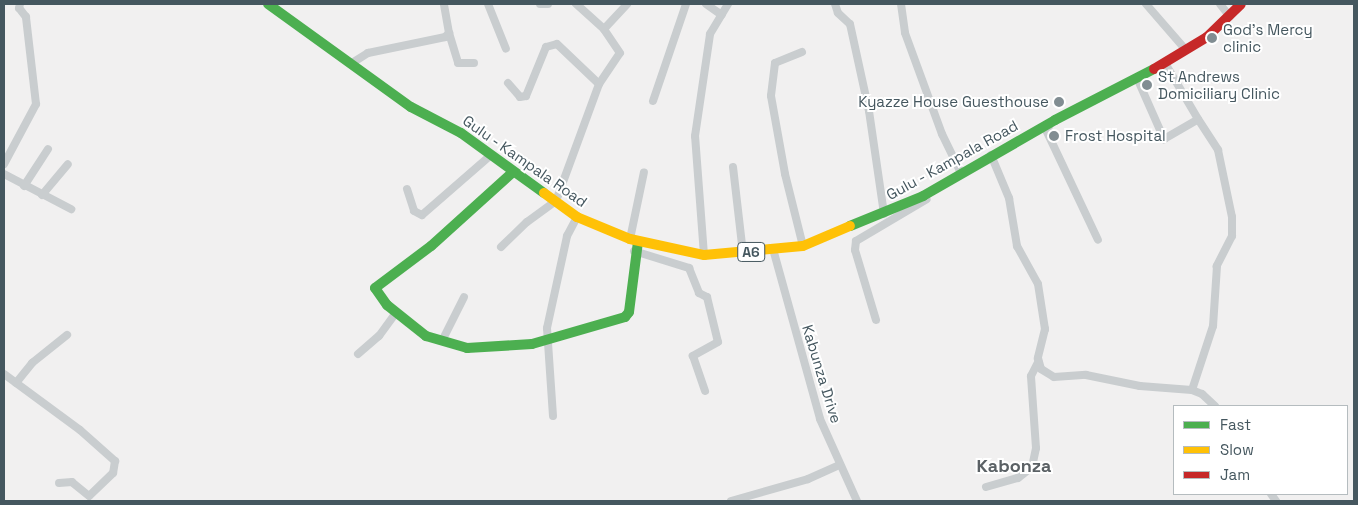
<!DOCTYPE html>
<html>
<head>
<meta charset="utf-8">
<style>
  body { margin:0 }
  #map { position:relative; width:1358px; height:505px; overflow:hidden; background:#f1f0f0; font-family:"Space Grotesk",sans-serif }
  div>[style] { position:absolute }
  .street>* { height:8px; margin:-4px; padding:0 4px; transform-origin:4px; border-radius:4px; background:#c9cdcf }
  .fast>* { height:10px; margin:-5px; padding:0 5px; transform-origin:5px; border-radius:5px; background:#4caf50 }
  .slow>* { height:10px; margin:-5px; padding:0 5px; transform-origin:5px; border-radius:5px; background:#ffc107 }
  .jam>* { height:10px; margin:-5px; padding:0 5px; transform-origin:5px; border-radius:5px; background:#c62828 }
  .dots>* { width:14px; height:14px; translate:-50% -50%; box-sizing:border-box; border:2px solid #fff; border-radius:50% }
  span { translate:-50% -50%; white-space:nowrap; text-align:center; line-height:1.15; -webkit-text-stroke:4px #fff; paint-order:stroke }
  .shield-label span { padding:1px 4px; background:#fff; border:1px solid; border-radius:4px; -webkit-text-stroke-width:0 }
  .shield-label { font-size:14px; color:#45575f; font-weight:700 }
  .poi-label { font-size:15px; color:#45575f }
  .left { translate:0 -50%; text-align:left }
  .right { translate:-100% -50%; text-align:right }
  .street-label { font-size:15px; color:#45575f }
  .quarter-label { font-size:18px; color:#5b6165; font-weight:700 }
  .frame { position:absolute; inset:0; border:5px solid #45575f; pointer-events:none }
  .legend { position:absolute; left:1173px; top:405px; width:175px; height:90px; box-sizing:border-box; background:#fff; border:1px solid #b5bcbf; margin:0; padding:6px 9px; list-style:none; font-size:15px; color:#45575f }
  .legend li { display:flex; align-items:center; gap:10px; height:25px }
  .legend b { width:25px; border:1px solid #b5bcbf }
</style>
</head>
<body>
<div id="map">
  <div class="street">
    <i style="left:488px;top:4px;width:48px;rotate:68.2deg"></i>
    <i style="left:540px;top:4px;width:8px"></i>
    <i style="left:706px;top:4px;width:19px;rotate:35deg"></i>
    <i style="left:835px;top:4px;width:9px;rotate:72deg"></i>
    <i style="left:838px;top:13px;width:16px;rotate:43deg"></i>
    <i style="left:850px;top:24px;width:89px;rotate:77.7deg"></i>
    <i style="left:869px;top:111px;width:104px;rotate:81.7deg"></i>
    <i style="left:901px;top:4px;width:29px;rotate:82deg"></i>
    <i style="left:905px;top:33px;width:108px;rotate:69.9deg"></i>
    <i style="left:942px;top:134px;width:43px;rotate:64deg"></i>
    <i style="left:1146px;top:4px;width:61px;rotate:49deg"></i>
    <i style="left:1220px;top:4px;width:16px;rotate:52deg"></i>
    <i style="left:604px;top:29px;width:34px;rotate:-47deg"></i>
    <i style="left:449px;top:33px;width:31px;rotate:73deg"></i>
    <i style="left:458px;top:63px;width:16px"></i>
    <i style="left:802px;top:52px;width:29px;rotate:158deg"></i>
    <i style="left:775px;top:63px;width:33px;rotate:97deg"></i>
    <i style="left:771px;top:96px;width:79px;rotate:79.8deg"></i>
    <i style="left:785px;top:174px;width:74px;rotate:76deg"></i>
    <i style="left:352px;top:63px;width:19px;rotate:-32deg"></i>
    <i style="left:368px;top:53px;width:79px;rotate:-11.7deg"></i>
    <i style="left:445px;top:37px;width:6px;rotate:-45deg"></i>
    <i style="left:449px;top:33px;width:29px;rotate:-100deg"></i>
    <i style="left:1165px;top:63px;width:65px;rotate:59.5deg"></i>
    <i style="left:1137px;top:78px;width:67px;rotate:66.1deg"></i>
    <i style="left:1164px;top:139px;width:39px;rotate:-30deg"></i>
    <i style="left:1198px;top:119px;width:37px;rotate:57deg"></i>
    <i style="left:1218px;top:150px;width:68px;rotate:78.2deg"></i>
    <i style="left:1232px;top:217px;width:19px;rotate:90deg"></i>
    <i style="left:1232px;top:236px;width:34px;rotate:117deg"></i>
    <i style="left:1217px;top:266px;width:60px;rotate:93.8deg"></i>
    <i style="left:1213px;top:326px;width:67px;rotate:108.2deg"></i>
    <i style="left:508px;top:83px;width:18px;rotate:49deg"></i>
    <i style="left:520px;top:97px;width:6px;rotate:-9deg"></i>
    <i style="left:526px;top:96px;width:53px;rotate:-67.8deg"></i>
    <i style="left:546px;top:47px;width:11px;rotate:-15deg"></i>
    <i style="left:557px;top:44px;width:58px;rotate:43.6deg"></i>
    <i style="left:653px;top:101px;width:102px;rotate:-71.2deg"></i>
    <i style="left:1050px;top:123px;width:9px;rotate:108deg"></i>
    <i style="left:1047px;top:132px;width:119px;rotate:64.7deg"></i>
    <i style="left:991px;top:155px;width:47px;rotate:67.3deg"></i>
    <i style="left:1009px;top:198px;width:49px;rotate:80.5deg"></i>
    <i style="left:1017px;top:246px;width:43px;rotate:61.1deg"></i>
    <i style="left:1038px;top:284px;width:46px;rotate:81.2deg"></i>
    <i style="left:1045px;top:329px;width:30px;rotate:104deg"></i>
    <i style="left:1038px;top:358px;width:11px;rotate:75deg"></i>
    <i style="left:1041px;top:369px;width:15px;rotate:32deg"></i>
    <i style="left:1054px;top:377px;width:32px;rotate:-4deg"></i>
    <i style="left:1086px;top:375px;width:55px;rotate:11.5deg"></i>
    <i style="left:1140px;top:386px;width:52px;rotate:4.4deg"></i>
    <i style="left:1192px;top:390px;width:11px;rotate:22deg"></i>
    <i style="left:1202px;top:394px;width:18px;rotate:43deg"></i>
    <i style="left:4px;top:164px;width:68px;rotate:-61.9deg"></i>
    <i style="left:36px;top:104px;width:88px;rotate:-96.6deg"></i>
    <i style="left:26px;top:17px;width:11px;rotate:-128deg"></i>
    <i style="left:19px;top:8px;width:4px;rotate:-76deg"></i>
    <i style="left:733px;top:167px;width:87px;rotate:83.4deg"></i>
    <i style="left:4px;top:174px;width:76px;rotate:27.6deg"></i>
    <i style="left:24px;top:186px;width:44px;rotate:-57deg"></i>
    <i style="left:407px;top:189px;width:23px;rotate:72deg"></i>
    <i style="left:414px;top:211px;width:9px;rotate:27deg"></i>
    <i style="left:422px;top:215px;width:91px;rotate:-41deg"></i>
    <i style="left:42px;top:195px;width:40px;rotate:-50deg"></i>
    <i style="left:630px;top:239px;width:68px;rotate:-78.2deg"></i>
    <i style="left:501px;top:247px;width:36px;rotate:-44deg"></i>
    <i style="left:527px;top:222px;width:36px;rotate:-36deg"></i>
    <i style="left:556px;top:201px;width:125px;rotate:-69.8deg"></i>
    <i style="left:599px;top:84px;width:37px;rotate:-56deg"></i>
    <i style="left:620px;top:53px;width:29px;rotate:-124deg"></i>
    <i style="left:604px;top:29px;width:38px;rotate:-138deg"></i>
    <i style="left:773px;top:249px;width:176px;rotate:74.5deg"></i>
    <i style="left:820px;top:419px;width:90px;rotate:65.7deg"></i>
    <i style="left:634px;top:251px;width:58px;rotate:17.2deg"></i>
    <i style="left:689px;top:268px;width:27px;rotate:68deg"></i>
    <i style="left:699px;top:293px;width:9px;rotate:27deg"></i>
    <i style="left:707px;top:297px;width:46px;rotate:76.3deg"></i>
    <i style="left:718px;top:342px;width:29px;rotate:151deg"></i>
    <i style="left:693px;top:356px;width:37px;rotate:71deg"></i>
    <i style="left:704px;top:255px;width:119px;rotate:-94.3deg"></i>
    <i style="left:695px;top:136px;width:103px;rotate:-81.6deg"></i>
    <i style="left:710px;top:34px;width:35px;rotate:-59deg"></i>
    <i style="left:876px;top:320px;width:73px;rotate:-106.7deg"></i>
    <i style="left:855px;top:250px;width:9px;rotate:-84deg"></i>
    <i style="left:856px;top:241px;width:82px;rotate:-30.6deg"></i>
    <i style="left:442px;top:341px;width:49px;rotate:-63.4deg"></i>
    <i style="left:358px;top:354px;width:28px;rotate:-41deg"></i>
    <i style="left:379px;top:336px;width:29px;rotate:-54deg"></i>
    <i style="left:4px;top:374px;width:94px;rotate:36.4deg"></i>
    <i style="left:80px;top:430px;width:47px;rotate:41.5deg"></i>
    <i style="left:115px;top:461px;width:12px;rotate:99deg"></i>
    <i style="left:113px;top:473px;width:33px;rotate:136deg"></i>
    <i style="left:89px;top:496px;width:22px;rotate:-141deg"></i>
    <i style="left:72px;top:482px;width:13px;rotate:176deg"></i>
    <i style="left:16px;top:383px;width:26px;rotate:-51deg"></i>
    <i style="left:32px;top:363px;width:45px;rotate:-38.7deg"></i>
    <i style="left:553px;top:416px;width:88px;rotate:-93.9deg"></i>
    <i style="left:547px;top:328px;width:94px;rotate:-77.7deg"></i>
    <i style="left:567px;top:236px;width:21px;rotate:-62deg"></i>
    <i style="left:986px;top:487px;width:33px;rotate:-16deg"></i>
    <i style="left:1018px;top:478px;width:18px;rotate:-38deg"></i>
    <i style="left:1032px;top:467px;width:19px;rotate:-78deg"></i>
    <i style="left:1036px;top:448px;width:72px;rotate:-94deg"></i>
    <i style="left:1031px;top:376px;width:16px;rotate:-63deg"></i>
    <i style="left:1271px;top:494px;width:9px;rotate:54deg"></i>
    <i style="left:731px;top:501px;width:80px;rotate:-15.9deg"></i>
    <i style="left:808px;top:479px;width:34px;rotate:-24deg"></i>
  </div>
  <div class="fast">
    <i style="left:268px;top:4px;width:176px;rotate:35.8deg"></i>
    <i style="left:411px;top:107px;width:56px;rotate:27.5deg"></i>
    <i style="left:461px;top:133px;width:102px;rotate:35.9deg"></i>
    <i style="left:513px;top:172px;width:110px;rotate:137.9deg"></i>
    <i style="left:431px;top:246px;width:70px;rotate:143.1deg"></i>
    <i style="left:375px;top:288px;width:21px;rotate:55deg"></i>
    <i style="left:387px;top:305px;width:50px;rotate:38.5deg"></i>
    <i style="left:426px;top:336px;width:43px;rotate:16.3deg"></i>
    <i style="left:467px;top:348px;width:65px;rotate:-3.5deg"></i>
    <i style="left:532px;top:344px;width:97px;rotate:-16.2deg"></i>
    <i style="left:625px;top:317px;width:6px;rotate:-51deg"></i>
    <i style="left:629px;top:312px;width:71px;rotate:-82.7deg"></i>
    <i style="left:850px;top:226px;width:79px;rotate:-22.3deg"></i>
    <i style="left:923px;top:196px;width:152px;rotate:-29.9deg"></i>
    <i style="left:1055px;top:120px;width:111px;rotate:-27.3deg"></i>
  </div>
  <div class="slow">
    <i style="left:544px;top:193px;width:41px;rotate:36deg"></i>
    <i style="left:577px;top:217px;width:57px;rotate:22.5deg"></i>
    <i style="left:630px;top:239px;width:76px;rotate:12.2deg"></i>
    <i style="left:704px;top:255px;width:99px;rotate:-5.2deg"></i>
    <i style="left:803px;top:246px;width:51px;rotate:-23.1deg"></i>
  </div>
  <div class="jam">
    <i style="left:1154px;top:69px;width:62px;rotate:-31.1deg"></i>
    <i style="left:1207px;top:37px;width:47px;rotate:-44.1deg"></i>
  </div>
  <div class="dots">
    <i style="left:1212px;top:38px;background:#818d92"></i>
    <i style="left:1147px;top:85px;background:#818d92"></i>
    <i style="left:1059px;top:102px;background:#818d92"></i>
    <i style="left:1054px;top:136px;background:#818d92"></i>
  </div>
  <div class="shield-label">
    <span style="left:751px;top:252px">A6</span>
  </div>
  <div class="poi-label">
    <span class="left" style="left:1223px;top:38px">God's Mercy<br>clinic</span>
    <span class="left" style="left:1158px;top:85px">St Andrews<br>Domiciliary Clinic</span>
    <span class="right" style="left:1049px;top:102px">Kyazze House Guesthouse</span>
    <span class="left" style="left:1065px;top:136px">Frost Hospital</span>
  </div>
  <div class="street-label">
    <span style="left:952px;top:160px;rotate:-29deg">Gulu - Kampala Road</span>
    <span style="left:525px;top:161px;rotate:35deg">Gulu - Kampala Road</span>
    <span style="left:822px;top:374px;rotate:73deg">Kabunza Drive</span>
  </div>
  <div class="quarter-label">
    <span style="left:1014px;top:466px">Kabonza</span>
  </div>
  <div class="frame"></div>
  <ul class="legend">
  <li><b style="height:6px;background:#4caf50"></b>Fast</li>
  <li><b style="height:6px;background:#ffc107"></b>Slow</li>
  <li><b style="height:6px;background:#c62828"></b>Jam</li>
  </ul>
</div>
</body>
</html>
